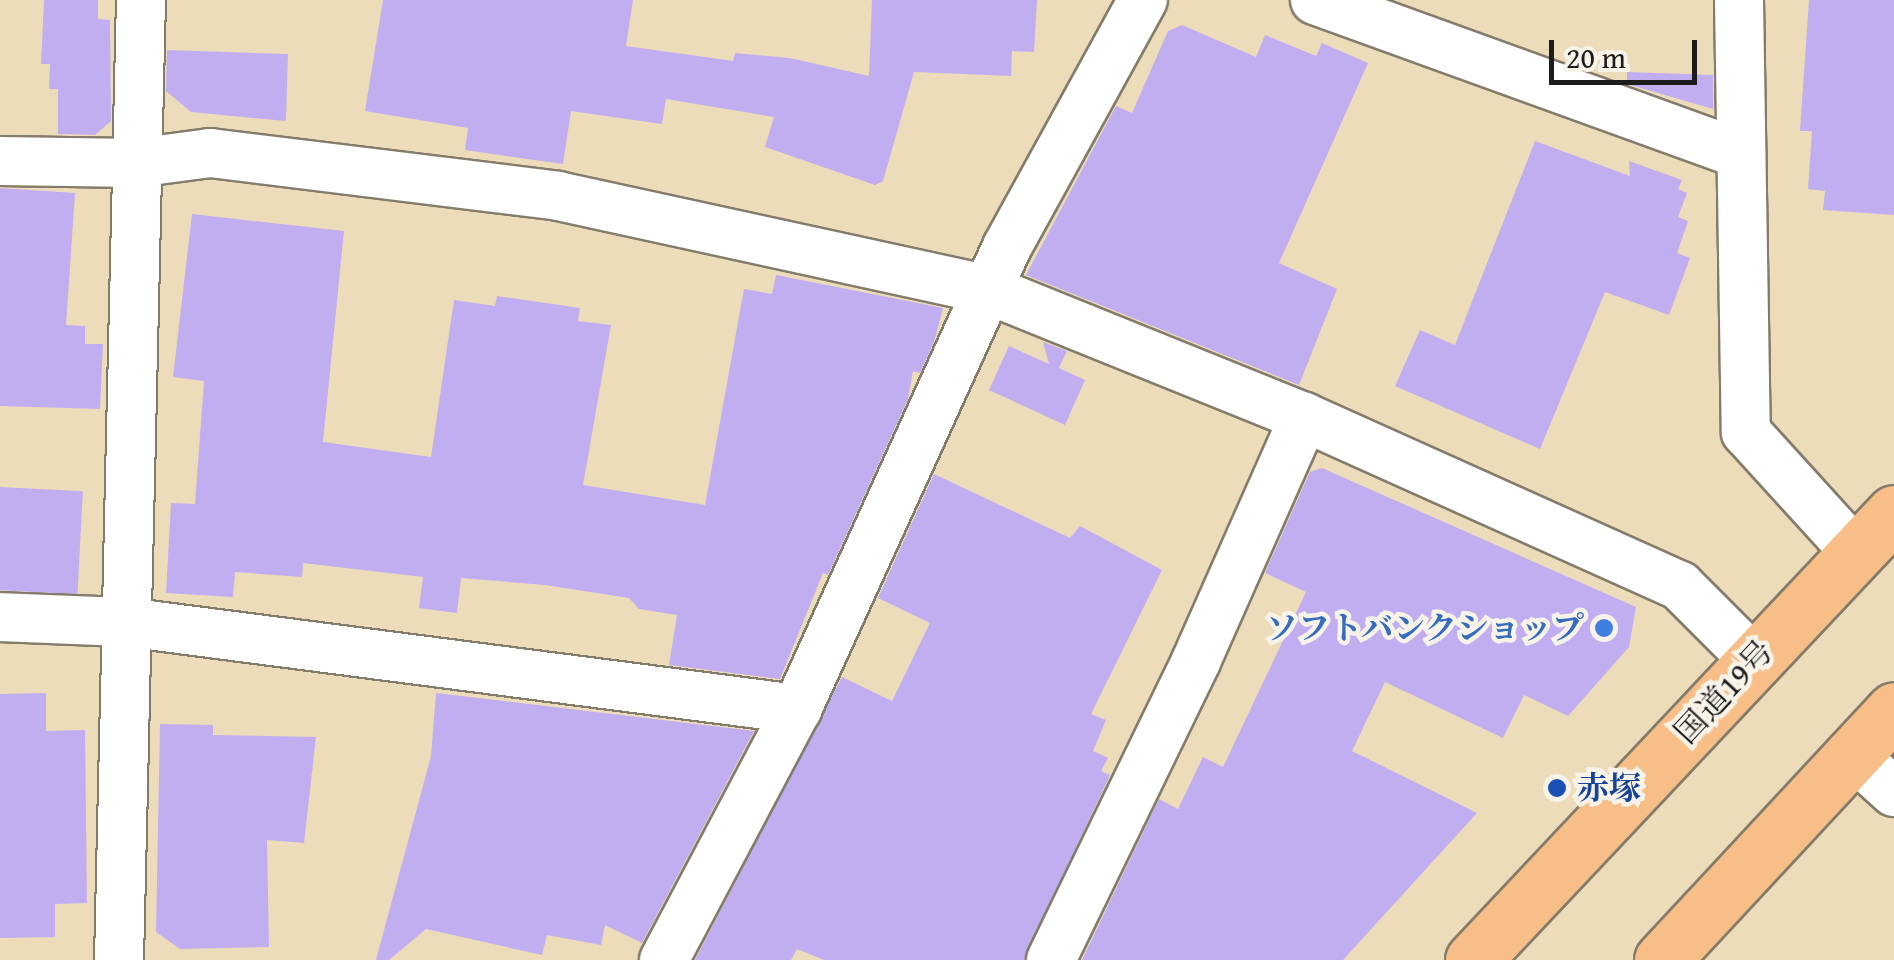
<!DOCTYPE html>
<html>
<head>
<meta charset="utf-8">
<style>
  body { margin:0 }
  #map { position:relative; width:1894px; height:960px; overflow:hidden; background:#eddcba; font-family:"Gentium Book Plus","Noto Serif JP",serif }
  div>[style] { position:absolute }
  .building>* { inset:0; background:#c1aef1; transform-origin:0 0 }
  .roads { filter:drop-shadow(2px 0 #847c6b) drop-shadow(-2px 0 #847c6b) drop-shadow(0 2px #847c6b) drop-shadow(0 -2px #847c6b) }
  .street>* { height:48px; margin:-24px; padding:0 24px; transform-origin:24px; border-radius:24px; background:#fff }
  .highway>* { height:55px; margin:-27.5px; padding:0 27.5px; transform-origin:27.5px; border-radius:27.5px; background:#f7be87 }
  .dots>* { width:28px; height:28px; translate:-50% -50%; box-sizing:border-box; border:5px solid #f7f3e8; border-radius:50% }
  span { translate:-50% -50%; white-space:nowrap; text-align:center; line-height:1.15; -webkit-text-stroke:9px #f7f3e8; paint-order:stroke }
  .shop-label { font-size:32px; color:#366cbe; font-weight:700 }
  .right { translate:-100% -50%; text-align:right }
  .street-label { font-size:32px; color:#1c1c1c }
  .transit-label { font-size:32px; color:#164399; font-weight:700 }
  .left { translate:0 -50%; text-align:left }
  .scale { position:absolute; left:1549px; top:40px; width:148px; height:45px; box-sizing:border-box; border:5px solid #1c1c1c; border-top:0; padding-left:12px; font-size:30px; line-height:35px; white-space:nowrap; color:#1c1c1c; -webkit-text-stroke:8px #f7f3e8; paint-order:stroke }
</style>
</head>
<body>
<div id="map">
  <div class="building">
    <i style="clip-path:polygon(44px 0,98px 0,98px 19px,110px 20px,111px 121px,95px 135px,58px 134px,58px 89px,49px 89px,50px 64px,41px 64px)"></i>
    <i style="clip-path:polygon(383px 0,633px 0,626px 46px,733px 61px,735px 53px,790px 58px,869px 76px,872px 0,1037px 0,1034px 52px,1012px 51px,1011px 76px,914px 72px,883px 181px,875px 185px,765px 147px,774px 117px,666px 99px,662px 124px,571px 111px,563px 164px,465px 150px,468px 128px,365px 111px)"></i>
    <i style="clip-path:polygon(1809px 0,1894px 0,1894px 215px,1823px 210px,1825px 191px,1808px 189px,1812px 131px,1800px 131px)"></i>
    <i style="clip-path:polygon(1182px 25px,1256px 57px,1265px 35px,1316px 56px,1322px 43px,1368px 63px,1279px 263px,1337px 289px,1299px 385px,1026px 275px,1116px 106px,1132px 113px,1168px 31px)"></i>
    <i style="clip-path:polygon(167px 50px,288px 54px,286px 121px,191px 112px,166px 91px)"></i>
    <i style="clip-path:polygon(1627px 72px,1713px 75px,1713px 109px,1627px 84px)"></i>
    <i style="clip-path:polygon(1535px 141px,1630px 176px,1629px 161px,1682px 180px,1678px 189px,1687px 193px,1678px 217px,1688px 221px,1677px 253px,1690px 258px,1669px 315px,1605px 292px,1540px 449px,1395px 386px,1420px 330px,1455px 345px)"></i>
    <i style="clip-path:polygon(0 188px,75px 193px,66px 325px,85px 326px,85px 344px,103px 344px,100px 409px,0 406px)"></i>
    <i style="clip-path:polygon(192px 214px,344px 231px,323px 442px,431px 457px,454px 300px,495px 306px,497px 296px,580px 308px,578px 321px,611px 325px,583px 485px,705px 505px,744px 289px,772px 294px,776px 275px,943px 308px,934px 342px,920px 373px,913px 371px,908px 399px,828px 575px,823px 573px,780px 679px,669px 665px,677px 615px,639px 609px,629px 598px,545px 585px,461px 578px,457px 613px,419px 608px,423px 577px,303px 563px,302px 577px,235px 572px,233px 597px,166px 593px,171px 503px,195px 504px,204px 381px,173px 377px)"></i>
    <i style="clip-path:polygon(1043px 342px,1067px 351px,1059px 368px,1085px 380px,1065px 425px,989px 390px,1009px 346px,1049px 364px)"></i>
    <i style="clip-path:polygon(1322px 468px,1636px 607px,1629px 647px,1568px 716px,1524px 695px,1503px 738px,1385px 682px,1352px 751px,1477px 813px,1343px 960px,1082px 960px,1159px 799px,1178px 809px,1203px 757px,1223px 767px,1306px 592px,1265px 573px,1310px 472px)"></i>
    <i style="clip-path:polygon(934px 474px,1070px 538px,1080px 526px,1162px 570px,1091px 714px,1106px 720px,1093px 751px,1108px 758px,1101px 771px,1110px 775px,1024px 960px,824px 960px,797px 949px,791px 960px,695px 960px,842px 677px,892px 701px,930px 623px,878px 598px)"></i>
    <i style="left:0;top:487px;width:83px;height:103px;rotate:3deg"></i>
    <i style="clip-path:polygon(46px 693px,46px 731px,85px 730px,87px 903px,55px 904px,55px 937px,0 938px,0 694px)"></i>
    <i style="clip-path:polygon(436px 693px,754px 731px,642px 943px,605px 925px,601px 945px,547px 935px,542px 955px,426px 929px,389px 960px,376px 960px,431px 756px)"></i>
    <i style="clip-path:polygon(160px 724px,213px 725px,213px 735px,316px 737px,304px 843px,267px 840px,269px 947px,180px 949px,156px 932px)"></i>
  </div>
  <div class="roads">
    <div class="street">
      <i style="left:1315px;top:0;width:453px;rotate:19.9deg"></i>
      <i style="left:1739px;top:0;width:432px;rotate:89.1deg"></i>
      <i style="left:1746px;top:432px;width:164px;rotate:47.7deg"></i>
      <i style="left:0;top:161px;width:135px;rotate:0.8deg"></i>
      <i style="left:135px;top:163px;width:76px;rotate:-7.6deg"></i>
      <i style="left:210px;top:153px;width:351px;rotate:7deg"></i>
      <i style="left:558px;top:196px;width:441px;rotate:12.3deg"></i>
      <i style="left:989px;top:290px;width:340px;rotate:22deg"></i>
      <i style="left:1304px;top:417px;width:412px;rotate:24.2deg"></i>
      <i style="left:1680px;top:586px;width:105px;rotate:45deg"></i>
      <i style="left:0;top:617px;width:125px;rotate:2.3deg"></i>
      <i style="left:125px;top:622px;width:678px;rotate:7.38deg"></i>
      <i style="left:1852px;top:754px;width:57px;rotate:42.1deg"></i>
      <i style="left:119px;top:960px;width:960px;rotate:-88.69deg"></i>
      <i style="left:664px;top:960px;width:284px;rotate:-62.1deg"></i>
      <i style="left:797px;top:709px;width:507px;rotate:-65.56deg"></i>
      <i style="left:1007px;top:247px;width:282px;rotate:-61.2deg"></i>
      <i style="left:1051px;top:960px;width:332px;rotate:-64.1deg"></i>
      <i style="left:1196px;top:661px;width:267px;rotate:-66.1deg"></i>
    </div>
    <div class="highway">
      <i style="left:1473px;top:960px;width:614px;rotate:-46.72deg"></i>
      <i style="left:1662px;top:960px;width:341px;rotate:-47.1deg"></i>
    </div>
  </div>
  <div class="dots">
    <i style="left:1604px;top:628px;background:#3f7fe0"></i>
    <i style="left:1557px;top:788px;background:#1a4fb4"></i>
  </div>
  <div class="shop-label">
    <span class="right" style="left:1584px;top:628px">ソフトバンクショップ</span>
  </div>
  <div class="street-label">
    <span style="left:1724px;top:692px;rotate:-47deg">国道19号</span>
  </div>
  <div class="transit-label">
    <span class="left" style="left:1577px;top:788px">赤塚</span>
  </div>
  <div class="scale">20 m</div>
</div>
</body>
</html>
